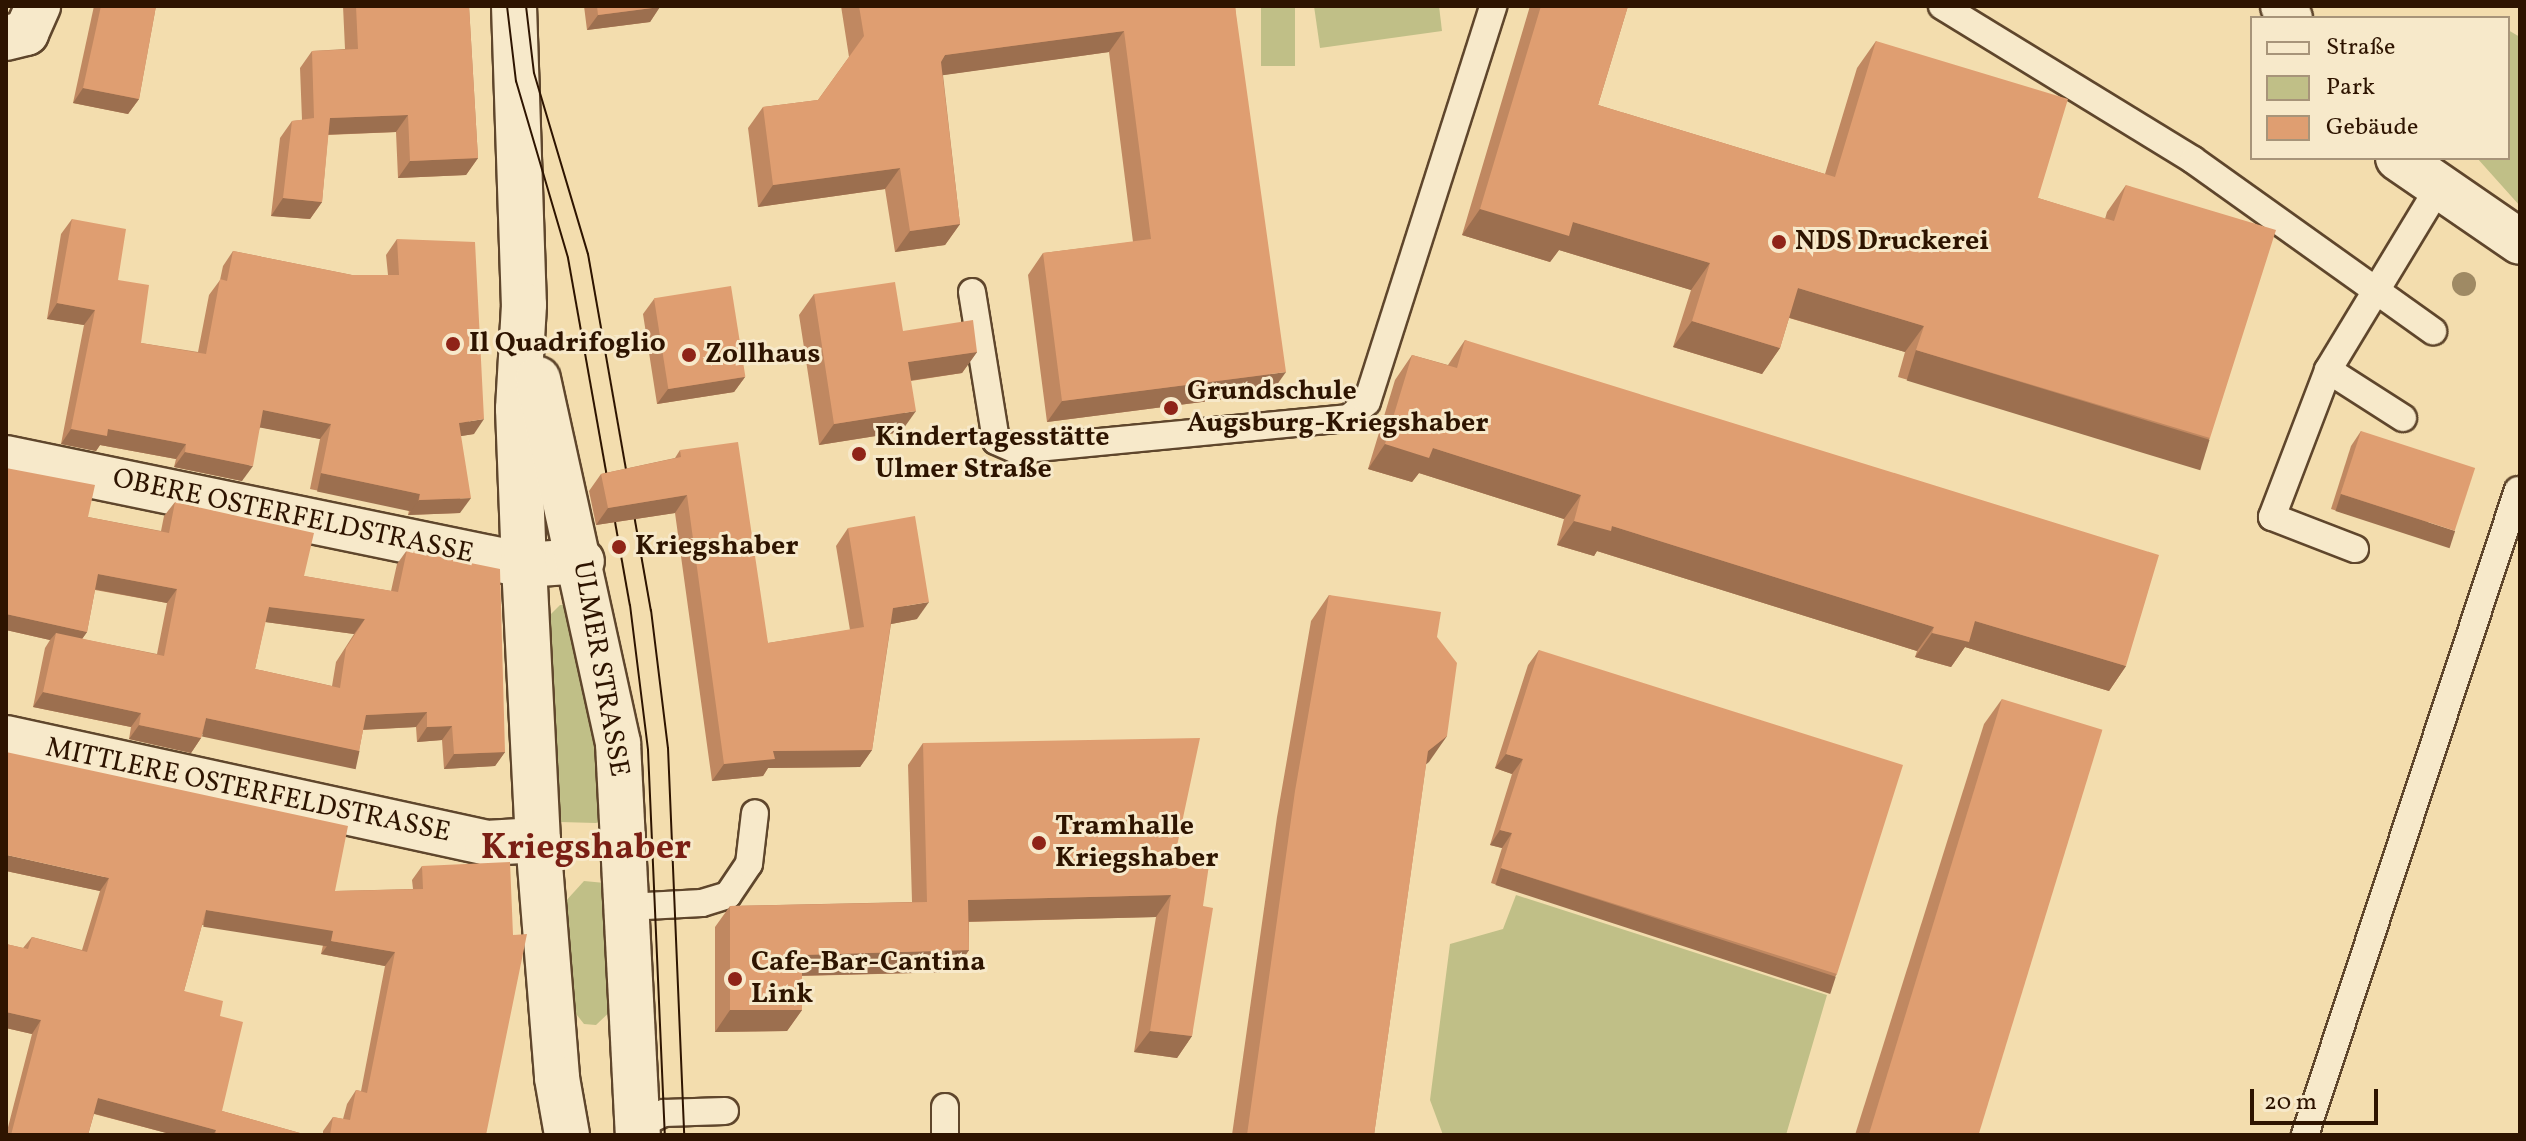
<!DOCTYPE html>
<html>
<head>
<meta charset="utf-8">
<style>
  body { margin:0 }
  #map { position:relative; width:2526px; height:1141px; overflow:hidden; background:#f3ddae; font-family:Vollkorn,serif }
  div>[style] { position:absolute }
  .green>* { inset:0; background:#c0bf87; transform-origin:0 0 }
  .roads { filter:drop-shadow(2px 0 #5f462c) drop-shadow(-2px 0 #5f462c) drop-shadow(0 2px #5f462c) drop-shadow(0 -2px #5f462c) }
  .service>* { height:26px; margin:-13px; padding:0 13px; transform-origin:13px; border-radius:13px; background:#f7e9ca }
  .minor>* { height:44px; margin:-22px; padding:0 22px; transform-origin:22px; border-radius:22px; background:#f7e9ca }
  .tertiary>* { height:44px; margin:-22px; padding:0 22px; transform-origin:22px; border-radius:22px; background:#f7e9ca }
  .tram>* { height:2px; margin:-1px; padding:0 1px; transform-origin:1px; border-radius:1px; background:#2e1400 }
  .trees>* { width:24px; height:24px; margin:-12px; border-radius:50%; background:#9f8a64 }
  .wall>* { inset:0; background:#c08861 }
  .shaded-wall>* { inset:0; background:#9c6f4f; transform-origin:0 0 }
  .building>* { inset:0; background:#df9e71; transform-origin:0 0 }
  .dots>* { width:22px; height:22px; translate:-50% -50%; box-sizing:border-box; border:4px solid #f7e9ca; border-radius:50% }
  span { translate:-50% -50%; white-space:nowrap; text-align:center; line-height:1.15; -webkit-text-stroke:6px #f7e9ca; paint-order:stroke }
  .poi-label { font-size:28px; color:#2e1400; font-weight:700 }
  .left { translate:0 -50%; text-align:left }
  .street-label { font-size:28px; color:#2e1400 }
  .district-label { font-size:36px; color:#7a1f14; font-weight:700 }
  .frame { position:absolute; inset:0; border:8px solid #2e1400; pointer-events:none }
  .legend { position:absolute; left:2250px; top:16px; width:260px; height:144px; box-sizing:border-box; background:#f7e9ca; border:2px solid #a79479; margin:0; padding:10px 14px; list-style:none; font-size:24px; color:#2e1400 }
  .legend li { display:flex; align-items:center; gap:16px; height:40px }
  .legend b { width:40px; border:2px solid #a79479 }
  .scale { position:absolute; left:2250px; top:1089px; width:128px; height:36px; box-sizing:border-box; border:4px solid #2e1400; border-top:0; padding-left:10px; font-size:24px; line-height:28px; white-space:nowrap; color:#2e1400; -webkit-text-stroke:6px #f7e9ca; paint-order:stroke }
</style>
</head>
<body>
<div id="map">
  <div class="green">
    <i style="left:1261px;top:6px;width:34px;height:60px"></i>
    <i style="clip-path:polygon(1314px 6px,1439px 6px,1442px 31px,1320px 48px)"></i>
    <i style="clip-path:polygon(2508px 30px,2520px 37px,2520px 206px,2477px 158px,2508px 158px)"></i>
    <i style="clip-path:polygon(560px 605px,569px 605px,583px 618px,605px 820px,596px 823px,560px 822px,549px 629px,551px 614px)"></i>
    <i style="clip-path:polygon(584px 881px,605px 883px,616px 1006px,596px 1025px,584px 1024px,573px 1010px,564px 903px)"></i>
    <i style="clip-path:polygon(1516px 895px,1827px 995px,1786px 1135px,1443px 1135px,1430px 1100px,1450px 944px,1503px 929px)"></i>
  </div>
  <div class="roads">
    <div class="service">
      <i style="left:1942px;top:6px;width:294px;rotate:31.5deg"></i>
      <i style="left:2193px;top:160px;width:295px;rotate:35.5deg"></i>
      <i style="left:972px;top:292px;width:151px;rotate:80.8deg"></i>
      <i style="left:996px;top:441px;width:22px;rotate:24deg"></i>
      <i style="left:1016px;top:450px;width:335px;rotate:-5.5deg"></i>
      <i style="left:1349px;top:418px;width:24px;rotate:-42deg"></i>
      <i style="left:1367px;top:402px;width:416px;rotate:-72.3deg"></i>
      <i style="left:2328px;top:370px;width:89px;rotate:32.6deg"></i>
      <i style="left:2355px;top:549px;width:89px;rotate:-158.9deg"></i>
      <i style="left:2272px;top:517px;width:157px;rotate:-69.1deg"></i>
      <i style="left:2328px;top:370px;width:214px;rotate:-58.8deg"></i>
      <i style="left:627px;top:907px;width:75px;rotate:-3.1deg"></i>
      <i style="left:702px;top:903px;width:27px;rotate:-17deg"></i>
      <i style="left:728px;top:895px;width:37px;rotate:-56deg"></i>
      <i style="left:749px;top:864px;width:51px;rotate:-83.3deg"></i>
      <i style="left:639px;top:1125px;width:28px;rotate:-26deg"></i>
      <i style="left:664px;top:1113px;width:61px;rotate:-1.9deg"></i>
      <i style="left:945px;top:1135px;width:28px;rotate:-90deg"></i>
      <i style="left:2305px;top:1135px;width:679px;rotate:-71.73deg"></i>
    </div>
    <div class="minor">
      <i style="left:2283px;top:6px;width:14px;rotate:60deg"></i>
      <i style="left:6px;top:38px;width:21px;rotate:-14deg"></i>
      <i style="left:26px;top:33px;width:30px;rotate:-66deg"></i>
      <i style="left:2398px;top:158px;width:148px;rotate:34.5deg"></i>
      <i style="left:6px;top:458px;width:529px;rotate:11.67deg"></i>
      <i style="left:524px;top:565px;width:58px;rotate:-3.9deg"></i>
      <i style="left:6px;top:738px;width:492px;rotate:12.3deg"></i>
      <i style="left:487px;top:843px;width:51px;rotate:-3.4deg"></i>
    </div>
    <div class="tertiary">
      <i style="left:514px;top:6px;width:299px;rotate:88.1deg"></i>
      <i style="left:524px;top:305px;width:104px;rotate:93.3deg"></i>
      <i style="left:518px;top:409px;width:156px;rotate:87.8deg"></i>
      <i style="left:524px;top:565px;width:275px;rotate:87.1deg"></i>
      <i style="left:538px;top:840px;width:239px;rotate:85.4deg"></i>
      <i style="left:557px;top:1078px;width:58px;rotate:80deg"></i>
      <i style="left:538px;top:379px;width:373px;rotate:77.6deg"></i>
      <i style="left:618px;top:743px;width:393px;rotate:87.1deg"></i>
    </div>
  </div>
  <div class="tram">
    <i style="left:507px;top:6px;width:76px;rotate:83.2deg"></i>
    <i style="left:516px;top:81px;width:184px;rotate:73.6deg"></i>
    <i style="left:568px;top:258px;width:352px;rotate:79.9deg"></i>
    <i style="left:630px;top:605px;width:146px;rotate:82.9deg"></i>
    <i style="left:648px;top:750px;width:385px;rotate:87.5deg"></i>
    <i style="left:526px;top:6px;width:67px;rotate:83.2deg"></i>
    <i style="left:534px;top:73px;width:189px;rotate:73.4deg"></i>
    <i style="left:588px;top:254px;width:362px;rotate:80deg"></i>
    <i style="left:651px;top:610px;width:139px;rotate:83deg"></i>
    <i style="left:668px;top:748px;width:387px;rotate:87.6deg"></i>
  </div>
  <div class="trees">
    <i style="left:2464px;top:284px"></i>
  </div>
  <div class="wall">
    <i style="clip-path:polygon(94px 6px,156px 6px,139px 99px,128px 114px,73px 103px)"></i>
    <i style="clip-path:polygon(343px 6px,469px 6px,478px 158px,466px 175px,398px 178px,396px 132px,328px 135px,322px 202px,310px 219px,271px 216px,280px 138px,292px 121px,302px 120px,300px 68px,312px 51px,345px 49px)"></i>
    <i style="clip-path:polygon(584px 6px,660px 6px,650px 22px,587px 30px)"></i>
    <i style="clip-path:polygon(841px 6px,1235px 6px,1271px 393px,1047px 422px,1028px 275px,1043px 253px,1133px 242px,1109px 52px,943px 75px,960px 224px,945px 245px,895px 252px,885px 189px,758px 207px,748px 128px,763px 107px,818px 100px,849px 57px)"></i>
    <i style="clip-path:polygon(1530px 6px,1628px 6px,1598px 105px,1825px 174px,1857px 68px,1876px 41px,2038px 198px,2105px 219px,2107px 212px,2126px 185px,2210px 438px,2192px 465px,1898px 377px,1905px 352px,1789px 318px,1780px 348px,1762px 374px,1673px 347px,1691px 290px,1559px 250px,1550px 262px,1462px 235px)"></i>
    <i style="clip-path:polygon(72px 219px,118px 280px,141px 343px,198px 352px,209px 295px,220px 280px,223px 266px,233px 251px,352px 275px,388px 275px,386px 255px,397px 239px,474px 434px,461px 436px,460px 513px,408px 515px,409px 510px,310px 489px,320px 439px,260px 427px,242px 481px,174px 467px,176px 459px,100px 445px,96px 451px,61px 444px,84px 325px,47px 319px,61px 234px)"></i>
    <i style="clip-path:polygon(814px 294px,903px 331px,977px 352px,962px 373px,911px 381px,901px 432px,819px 445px,799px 315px)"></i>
    <i style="clip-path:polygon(654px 299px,745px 377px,734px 392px,657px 404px,643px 314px)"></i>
    <i style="clip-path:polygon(1465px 340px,2126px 666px,2109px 691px,1965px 647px,1951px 667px,1915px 657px,1917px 651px,1597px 551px,1594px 556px,1557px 545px,1564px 519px,1419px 473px,1412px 482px,1368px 469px,1395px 380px,1412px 355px,1448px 365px)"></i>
    <i style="clip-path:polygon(2361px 431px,2445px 545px,2331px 509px,2351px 446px)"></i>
    <i style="clip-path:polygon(680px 450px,768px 643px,850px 630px,836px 546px,848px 528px,917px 619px,891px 624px,872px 750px,860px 767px,768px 768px,763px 776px,712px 781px,675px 513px,596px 525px,589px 491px,601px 474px,675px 458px)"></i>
    <i style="clip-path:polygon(evenodd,6px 468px,88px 517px,161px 531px,164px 516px,175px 502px,304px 576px,391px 591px,397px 564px,407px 550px,505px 752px,495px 766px,444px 769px,442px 740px,417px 742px,416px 727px,363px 730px,359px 751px,348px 766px,202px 734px,201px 738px,191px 753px,129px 739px,131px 727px,33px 707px,45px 648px,50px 640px,6px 630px,6px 468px,95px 590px,167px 603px,157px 654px,82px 639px,87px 632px,95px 590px,6px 468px,265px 622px,354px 634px,336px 662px,332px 686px,255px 669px,265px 622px)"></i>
    <i style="clip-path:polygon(1329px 595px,1437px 637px,1447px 736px,1426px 764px,1374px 1135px,1232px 1135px,1277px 817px,1311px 621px)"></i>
    <i style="clip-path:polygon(1539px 650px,1837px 974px,1827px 989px,1491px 883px,1502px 848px,1490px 845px,1512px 774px,1495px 768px,1528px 665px)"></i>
    <i style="clip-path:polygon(2002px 699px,1974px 1135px,1855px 1135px,1984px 724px)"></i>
    <i style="clip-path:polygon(923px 743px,1174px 860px,1203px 906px,1192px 1036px,1177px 1058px,1134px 1052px,1156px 917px,969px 922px,969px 950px,954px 972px,802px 976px,802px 1010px,787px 1031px,715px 1032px,715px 927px,730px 906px,912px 902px,908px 765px)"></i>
    <i style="clip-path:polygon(422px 866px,486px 1135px,323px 1135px,323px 1131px,333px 1117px,343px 1119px,347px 1104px,356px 1090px,361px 1091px,385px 966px,321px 954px,323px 945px,202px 925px,184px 991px,220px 1016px,222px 1111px,307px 1135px,174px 1135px,94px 1114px,88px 1135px,6px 1135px,32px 1034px,6px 1028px,6px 944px,23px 948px,32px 937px,82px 950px,100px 891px,6px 871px,335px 891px,413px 889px,412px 880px)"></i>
  </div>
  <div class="shaded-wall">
    <i style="clip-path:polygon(660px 7px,650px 22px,587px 30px,598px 15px)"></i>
    <i style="clip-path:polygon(1124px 31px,1109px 52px,930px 77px,945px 55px)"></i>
    <i style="clip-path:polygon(83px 88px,139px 99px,128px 114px,73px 103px)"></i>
    <i style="clip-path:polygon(408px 115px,396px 132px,317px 135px,330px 118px)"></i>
    <i style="clip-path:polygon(478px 158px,466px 175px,398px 178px,410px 161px)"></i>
    <i style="clip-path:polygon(900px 168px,885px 189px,758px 207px,773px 185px)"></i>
    <i style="clip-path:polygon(283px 198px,322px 202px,310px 219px,271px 216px)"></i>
    <i style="clip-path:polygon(1480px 209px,1573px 222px,1710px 263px,1691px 290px,1559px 250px,1550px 262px,1462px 235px)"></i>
    <i style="clip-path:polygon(960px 224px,945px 245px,895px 252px,910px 231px)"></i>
    <i style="clip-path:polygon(1798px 288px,1924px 326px,1905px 352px,1780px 315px)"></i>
    <i style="clip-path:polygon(57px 303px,95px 310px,84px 325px,47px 319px)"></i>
    <i style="clip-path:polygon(1692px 321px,1780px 348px,1762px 374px,1673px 347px)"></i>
    <i style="left:1916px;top:350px;width:307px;height:32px;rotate:17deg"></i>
    <i style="clip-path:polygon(977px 352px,962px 373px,893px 383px,908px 362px)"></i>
    <i style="clip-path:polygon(1286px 372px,1271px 393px,1047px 422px,1062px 401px)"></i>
    <i style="clip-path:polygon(745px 377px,734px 392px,657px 404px,668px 389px)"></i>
    <i style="clip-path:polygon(263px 410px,331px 424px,320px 439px,252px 426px)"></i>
    <i style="clip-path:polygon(916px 411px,901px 432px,819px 445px,834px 424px)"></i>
    <i style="clip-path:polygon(484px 419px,474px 434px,449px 438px,459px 423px)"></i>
    <i style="clip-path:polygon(71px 429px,108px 429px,186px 444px,176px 459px,100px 445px,96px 451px,61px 444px)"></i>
    <i style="clip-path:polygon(1385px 444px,1433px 448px,1581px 495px,1564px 519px,1419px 473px,1412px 482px,1368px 469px)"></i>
    <i style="clip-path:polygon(185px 452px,253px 466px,242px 481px,174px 467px)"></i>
    <i style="left:321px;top:473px;width:101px;height:19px;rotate:12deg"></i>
    <i style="left:2341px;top:494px;width:120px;height:18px;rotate:18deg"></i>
    <i style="clip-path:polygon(687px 495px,675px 513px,596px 525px,608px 508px)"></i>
    <i style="clip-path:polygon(471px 498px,460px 513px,408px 515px,419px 500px)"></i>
    <i style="clip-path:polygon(1574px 521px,1612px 526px,1934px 627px,1917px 651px,1597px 551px,1594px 556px,1557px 545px)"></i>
    <i style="clip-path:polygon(98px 574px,177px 589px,167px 603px,88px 588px)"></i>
    <i style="clip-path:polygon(929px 602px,917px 619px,881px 626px,893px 608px)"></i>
    <i style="clip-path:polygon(269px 607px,365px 619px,354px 634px,259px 621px)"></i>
    <i style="clip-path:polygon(6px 614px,87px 632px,77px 646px,56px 633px,50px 640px,6px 630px)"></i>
    <i style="clip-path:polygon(1975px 621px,2126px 666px,2109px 691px,1965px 647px,1951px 667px,1915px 657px,1932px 633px)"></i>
    <i style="clip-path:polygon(43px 692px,141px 713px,131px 727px,33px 707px)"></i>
    <i style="clip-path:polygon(427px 712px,416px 727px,356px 730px,366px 715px)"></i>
    <i style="left:206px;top:718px;width:157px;height:19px;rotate:12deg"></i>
    <i style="clip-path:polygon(139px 725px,201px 738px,191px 753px,129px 739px)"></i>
    <i style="clip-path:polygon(452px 726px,442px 740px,417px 742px,427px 727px)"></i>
    <i style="clip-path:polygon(1447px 736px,1429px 762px,1410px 777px,1428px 751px)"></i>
    <i style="clip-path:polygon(872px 750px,860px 767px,768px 768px,763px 776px,712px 781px,724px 764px,773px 751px)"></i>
    <i style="clip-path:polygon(505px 752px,495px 766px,444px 769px,454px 754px)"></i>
    <i style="clip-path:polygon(1506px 754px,1523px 759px,1512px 774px,1495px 768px)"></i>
    <i style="clip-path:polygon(1500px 830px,1512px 833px,1502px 848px,1490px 845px)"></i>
    <i style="clip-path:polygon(7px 855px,109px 878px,100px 891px,6px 871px,6px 857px)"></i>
    <i style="left:1501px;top:868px;width:352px;height:18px;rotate:18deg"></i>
    <i style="clip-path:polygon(1171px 895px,1156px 917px,953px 922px,968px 900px)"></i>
    <i style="left:206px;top:910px;width:129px;height:17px;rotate:9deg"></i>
    <i style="clip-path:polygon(331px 941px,395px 952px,385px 966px,321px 954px)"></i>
    <i style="clip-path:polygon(969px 950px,954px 972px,787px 976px,802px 955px)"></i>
    <i style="clip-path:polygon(730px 1010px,802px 1010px,787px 1031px,715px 1032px)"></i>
    <i style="clip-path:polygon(6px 1012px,41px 1020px,32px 1034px,6px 1028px)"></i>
    <i style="clip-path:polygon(1150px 1031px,1192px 1036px,1177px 1058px,1134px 1052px)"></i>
    <i style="clip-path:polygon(98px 1098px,216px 1130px,213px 1135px,174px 1135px,88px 1112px)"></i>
  </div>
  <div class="building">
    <i style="clip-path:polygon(101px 6px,156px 6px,139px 99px,83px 88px)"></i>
    <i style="clip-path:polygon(356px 6px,469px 6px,478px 158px,410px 161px,408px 115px,330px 118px,322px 202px,283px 198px,292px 121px,314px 118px,312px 51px,358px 49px)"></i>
    <i style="clip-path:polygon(597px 6px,660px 6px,660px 7px,598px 15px)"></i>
    <i style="clip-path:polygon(859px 6px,1235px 6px,1286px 372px,1062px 401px,1043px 253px,1151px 239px,1124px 31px,945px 55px,941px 62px,960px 224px,910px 231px,900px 168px,773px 185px,763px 107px,818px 100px,864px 36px)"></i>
    <i style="clip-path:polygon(1541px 6px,1628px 6px,1598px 105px,1835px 177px,1876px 41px,2068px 99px,2038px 198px,2114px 221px,2126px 185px,2276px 230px,2210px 438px,1916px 350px,1924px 326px,1798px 288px,1780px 348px,1692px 321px,1710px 263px,1573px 222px,1569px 236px,1480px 209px)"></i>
    <i style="clip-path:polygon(72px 219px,126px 229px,118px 280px,149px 285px,141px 343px,206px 354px,220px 279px,227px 281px,233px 251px,352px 275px,399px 275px,397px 239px,475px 242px,484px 419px,459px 423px,471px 498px,419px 500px,420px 494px,321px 473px,331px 424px,263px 410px,253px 466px,185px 452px,186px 444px,108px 429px,107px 436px,71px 429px,95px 310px,57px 303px)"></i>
    <i style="clip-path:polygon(895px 282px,903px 331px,973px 320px,977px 352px,908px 362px,916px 411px,834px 424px,814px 294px)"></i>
    <i style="left:731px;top:286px;width:92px;height:78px;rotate:81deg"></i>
    <i style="clip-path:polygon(1465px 340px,2159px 555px,2126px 666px,1975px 621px,1969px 642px,1932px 633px,1934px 627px,1612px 526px,1611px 531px,1574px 521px,1581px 495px,1433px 448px,1429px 458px,1385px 444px,1412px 355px,1457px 368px)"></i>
    <i style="left:2361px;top:431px;width:120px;height:66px;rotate:18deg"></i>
    <i style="clip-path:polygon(738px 442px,768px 643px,864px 627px,848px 528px,915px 516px,929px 602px,893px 608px,872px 750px,773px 751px,775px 759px,724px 764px,687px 495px,608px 508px,601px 474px,681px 457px,680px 450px)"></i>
    <i style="clip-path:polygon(evenodd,6px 468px,95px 485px,88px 517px,169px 533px,175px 502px,314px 533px,304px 576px,398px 592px,407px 550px,500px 569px,505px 752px,454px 754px,452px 726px,427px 727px,427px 712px,366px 715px,359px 751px,206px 718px,201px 738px,139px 725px,141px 713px,43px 692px,56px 633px,164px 656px,177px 589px,98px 574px,87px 632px,6px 614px,6px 468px,269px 607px,365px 619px,346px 648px,340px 688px,255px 669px,269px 607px)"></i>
    <i style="clip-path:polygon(1329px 595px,1441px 612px,1437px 637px,1457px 663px,1447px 736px,1428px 751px,1374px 1135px,1247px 1135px,1295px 791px)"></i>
    <i style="clip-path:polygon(1539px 650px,1903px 765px,1837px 974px,1501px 868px,1512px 833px,1500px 830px,1523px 759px,1506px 754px)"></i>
    <i style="left:2002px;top:699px;width:105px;height:457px;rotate:17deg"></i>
    <i style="clip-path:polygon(1200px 738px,1174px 860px,1209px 865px,1203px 906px,1213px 908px,1192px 1036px,1150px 1031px,1171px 895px,968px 900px,969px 950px,802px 955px,802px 1010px,730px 1010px,730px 906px,927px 902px,923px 743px)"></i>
    <i style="clip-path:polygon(6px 752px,348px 826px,335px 891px,423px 889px,422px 866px,510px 862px,513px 935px,527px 934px,486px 1135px,330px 1135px,333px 1117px,350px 1120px,356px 1090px,367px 1093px,395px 952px,331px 941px,333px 931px,206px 910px,184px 991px,223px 1001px,220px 1016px,243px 1022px,222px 1111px,307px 1135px,215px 1135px,216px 1130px,98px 1098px,88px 1135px,11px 1135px,41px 1020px,6px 1012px,6px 944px,28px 949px,32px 937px,87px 952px,109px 878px,7px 855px,6px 860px)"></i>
  </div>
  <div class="dots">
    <i style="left:1779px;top:242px;background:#8f2418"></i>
    <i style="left:453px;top:344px;background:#8f2418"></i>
    <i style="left:689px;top:355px;background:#8f2418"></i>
    <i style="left:1171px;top:408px;background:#8f2418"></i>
    <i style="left:859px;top:454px;background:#8f2418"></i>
    <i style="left:619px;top:547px;background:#8f2418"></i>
    <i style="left:1039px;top:843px;background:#8f2418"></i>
    <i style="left:735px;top:979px;background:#8f2418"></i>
  </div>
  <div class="poi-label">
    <span class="left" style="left:1795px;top:242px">NDS Druckerei</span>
    <span class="left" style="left:469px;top:344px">Il Quadrifoglio</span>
    <span class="left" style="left:705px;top:355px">Zollhaus</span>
    <span class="left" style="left:1187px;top:408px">Grundschule<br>Augsburg-Kriegshaber</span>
    <span class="left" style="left:875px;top:454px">Kindertagesstätte<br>Ulmer Straße</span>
    <span class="left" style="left:635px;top:547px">Kriegshaber</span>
    <span class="left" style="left:1055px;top:843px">Tramhalle<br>Kriegshaber</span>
    <span class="left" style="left:751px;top:979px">Cafe-Bar-Cantina<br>Link</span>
  </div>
  <div class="street-label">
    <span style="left:293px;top:517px;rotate:12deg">OBERE OSTERFELDSTRASSE</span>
    <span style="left:600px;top:669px;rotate:80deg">ULMER STRASSE</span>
    <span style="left:248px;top:791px;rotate:12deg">MITTLERE OSTERFELDSTRASSE</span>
  </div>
  <div class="district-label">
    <span style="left:586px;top:850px">Kriegshaber</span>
  </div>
  <div class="frame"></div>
  <ul class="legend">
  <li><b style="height:10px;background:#f7e9ca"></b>Straße</li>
  <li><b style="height:22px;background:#c0bf87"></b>Park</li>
  <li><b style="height:22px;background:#df9e71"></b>Gebäude</li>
  </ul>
  <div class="scale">20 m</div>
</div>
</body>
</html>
